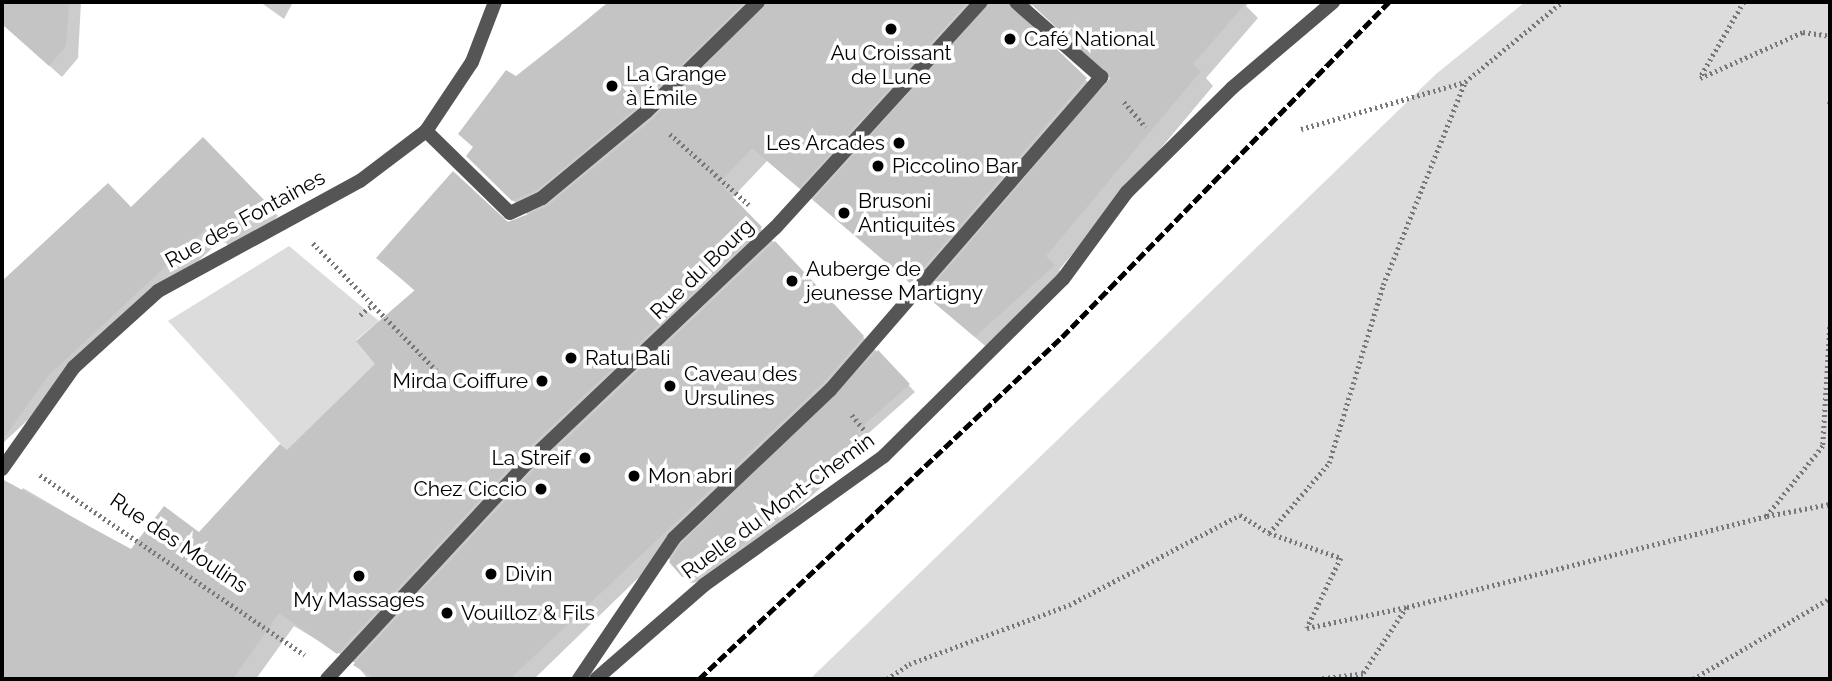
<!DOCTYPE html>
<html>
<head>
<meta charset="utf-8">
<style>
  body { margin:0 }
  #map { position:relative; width:1832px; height:681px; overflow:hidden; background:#fff; font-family:Raleway,sans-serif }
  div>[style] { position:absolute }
  .green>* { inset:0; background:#dcdcdc }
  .shadow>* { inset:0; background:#0003 }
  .building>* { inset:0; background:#c4c4c4 }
  .path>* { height:4.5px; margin-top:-2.25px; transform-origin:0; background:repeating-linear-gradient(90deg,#777 0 2px,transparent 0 5.5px) }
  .street>* { height:14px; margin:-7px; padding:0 7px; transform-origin:7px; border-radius:7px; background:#555 }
  .rail>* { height:5px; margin-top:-2.5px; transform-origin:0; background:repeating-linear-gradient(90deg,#000 0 10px,transparent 0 13.5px) }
  .dots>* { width:19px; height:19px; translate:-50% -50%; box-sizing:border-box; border:4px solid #fff; border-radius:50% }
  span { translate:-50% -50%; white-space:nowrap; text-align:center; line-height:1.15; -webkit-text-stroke:7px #fff; paint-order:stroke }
  .poi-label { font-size:21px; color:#000 }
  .left { translate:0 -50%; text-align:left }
  .right { translate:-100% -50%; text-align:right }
  .street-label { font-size:21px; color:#000 }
  .frame { position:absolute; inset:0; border:4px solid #000; pointer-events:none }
</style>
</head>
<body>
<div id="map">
  <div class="green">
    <i style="clip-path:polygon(1525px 2px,1830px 2px,1830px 679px,810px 679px,1436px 74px)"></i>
    <i style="clip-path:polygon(289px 246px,379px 321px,356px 340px,378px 366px,288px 452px,168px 321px)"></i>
  </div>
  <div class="shadow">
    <i style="clip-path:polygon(2px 2px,81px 2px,78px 58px,62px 77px,2px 24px)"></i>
    <i style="clip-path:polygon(260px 2px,293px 2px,284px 19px)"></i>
    <i style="clip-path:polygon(evenodd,608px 2px,1249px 2px,1246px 6px,1258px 18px,1206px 78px,1213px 86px,1059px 270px,1068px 279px,990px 350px,767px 161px,732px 198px,915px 392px,862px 439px,869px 446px,740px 558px,708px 581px,690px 583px,664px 553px,534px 679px,368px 679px,355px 663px,294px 626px,256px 679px,2px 679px,2px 520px,23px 488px,131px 551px,199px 534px,378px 364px,416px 292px,378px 258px,529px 216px,468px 156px,516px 79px,608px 2px,1032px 5px,1112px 79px,1100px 93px,1022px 22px,1020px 14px,1032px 5px)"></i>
    <i style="clip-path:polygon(203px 140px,278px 216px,238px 255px,222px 239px,2px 444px,2px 283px,108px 186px,131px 209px)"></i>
  </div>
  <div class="building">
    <i style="clip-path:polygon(2px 2px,69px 2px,66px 46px,49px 66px,2px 24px)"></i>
    <i style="clip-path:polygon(610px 2px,745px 2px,640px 105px,537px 190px,512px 201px,466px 156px,473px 147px,458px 134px,506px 70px,516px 76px)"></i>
    <i style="clip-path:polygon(767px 2px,968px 2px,799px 188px,752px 148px,719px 183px,762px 227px,520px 456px,337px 654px,279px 613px,233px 679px,2px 679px,2px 479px,131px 549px,164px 506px,199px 532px,280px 444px,287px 450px,375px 364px,356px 341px,415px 290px,376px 258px,453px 171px,508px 222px,546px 207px,653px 119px)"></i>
    <i style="clip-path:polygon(990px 2px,1007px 2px,1087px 78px,910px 283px,813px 200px)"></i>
    <i style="clip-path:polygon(1030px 2px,1247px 2px,1193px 64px,1201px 71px,1046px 256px,1055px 265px,975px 337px,925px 295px,1110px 78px)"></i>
    <i style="clip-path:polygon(203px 137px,266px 202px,224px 243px,208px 227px,48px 376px,2px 441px,2px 281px,108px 183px,131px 207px)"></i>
    <i style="clip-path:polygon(775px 241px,864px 336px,824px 382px,510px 679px,375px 679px,353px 665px,534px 470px)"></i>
    <i style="clip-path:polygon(878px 350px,910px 384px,857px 431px,863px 439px,733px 552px,701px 575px,682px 577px,669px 562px,681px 544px)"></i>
  </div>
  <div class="path">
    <i style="left:1744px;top:2px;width:88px;rotate:120.1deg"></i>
    <i style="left:1700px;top:78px;width:113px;rotate:-24.1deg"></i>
    <i style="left:1803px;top:32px;width:27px;rotate:8deg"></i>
    <i style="left:1124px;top:102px;width:33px;rotate:49deg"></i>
    <i style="left:1830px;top:102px;width:4px;rotate:90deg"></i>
    <i style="left:1301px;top:129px;width:171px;rotate:-16deg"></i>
    <i style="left:1465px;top:82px;width:126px;rotate:-39.5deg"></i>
    <i style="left:670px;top:134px;width:106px;rotate:41.9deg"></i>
    <i style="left:313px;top:243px;width:181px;rotate:45.9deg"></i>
    <i style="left:360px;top:315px;width:16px;rotate:-38deg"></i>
    <i style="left:1830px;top:327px;width:119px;rotate:93.4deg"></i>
    <i style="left:1823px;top:446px;width:90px;rotate:128.7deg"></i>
    <i style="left:1767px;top:516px;width:64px;rotate:-10.8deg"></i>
    <i style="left:852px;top:415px;width:19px;rotate:51deg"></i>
    <i style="left:40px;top:475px;width:320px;rotate:34.2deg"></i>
    <i style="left:1269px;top:533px;width:92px;rotate:-49.4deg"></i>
    <i style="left:1329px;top:463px;width:186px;rotate:-73.1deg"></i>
    <i style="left:1383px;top:285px;width:219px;rotate:-68deg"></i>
    <i style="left:1407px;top:607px;width:371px;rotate:-14.2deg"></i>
    <i style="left:887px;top:679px;width:27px;rotate:-34deg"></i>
    <i style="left:909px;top:664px;width:171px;rotate:-20.2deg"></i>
    <i style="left:1069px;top:605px;width:193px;rotate:-27.8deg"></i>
    <i style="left:1240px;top:515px;width:34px;rotate:32deg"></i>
    <i style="left:1269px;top:533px;width:76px;rotate:19.1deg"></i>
    <i style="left:1341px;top:558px;width:78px;rotate:115.9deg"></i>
    <i style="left:1307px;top:628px;width:102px;rotate:-11.9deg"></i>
    <i style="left:1407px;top:607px;width:80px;rotate:123.3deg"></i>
    <i style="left:1363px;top:674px;width:42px;rotate:173.2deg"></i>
    <i style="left:1693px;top:679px;width:159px;rotate:-30.6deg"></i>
  </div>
  <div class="street">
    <i style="left:426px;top:131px;width:117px;rotate:44.3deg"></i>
    <i style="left:510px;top:213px;width:35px;rotate:-25deg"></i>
    <i style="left:542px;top:198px;width:135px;rotate:-39.6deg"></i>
    <i style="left:646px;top:112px;width:157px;rotate:-44.5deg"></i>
    <i style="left:2px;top:469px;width:125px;rotate:-54.8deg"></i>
    <i style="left:74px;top:367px;width:113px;rotate:-42.1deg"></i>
    <i style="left:158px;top:291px;width:230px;rotate:-28.6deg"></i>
    <i style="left:360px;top:181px;width:83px;rotate:-37.1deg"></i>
    <i style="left:426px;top:131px;width:83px;rotate:-56.3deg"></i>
    <i style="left:472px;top:62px;width:64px;rotate:-69deg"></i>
    <i style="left:327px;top:679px;width:294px;rotate:-47.2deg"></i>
    <i style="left:527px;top:463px;width:342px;rotate:-43.5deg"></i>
    <i style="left:775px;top:228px;width:306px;rotate:-47.7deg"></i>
    <i style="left:579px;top:679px;width:170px;rotate:-56deg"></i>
    <i style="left:674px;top:538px;width:216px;rotate:-43.5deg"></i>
    <i style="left:831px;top:389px;width:413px;rotate:-49.1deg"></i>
    <i style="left:1101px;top:77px;width:113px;rotate:-138.6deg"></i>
    <i style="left:596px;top:679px;width:143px;rotate:-41deg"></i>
    <i style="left:704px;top:585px;width:221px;rotate:-35.6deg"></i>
    <i style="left:884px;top:456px;width:252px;rotate:-44.7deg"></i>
    <i style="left:1063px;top:279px;width:108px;rotate:-53.7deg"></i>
    <i style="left:1127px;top:192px;width:148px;rotate:-44.7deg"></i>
    <i style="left:1232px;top:88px;width:133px;rotate:-40.4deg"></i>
  </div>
  <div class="rail">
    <i style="left:699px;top:679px;width:499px;rotate:-43.3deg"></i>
    <i style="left:1062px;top:337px;width:468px;rotate:-45.7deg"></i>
  </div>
  <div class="dots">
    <i style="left:891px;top:29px;background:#000"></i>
    <i style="left:1010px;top:39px;background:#000"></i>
    <i style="left:612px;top:86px;background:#000"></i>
    <i style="left:899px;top:143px;background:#000"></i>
    <i style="left:878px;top:166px;background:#000"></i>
    <i style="left:844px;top:213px;background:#000"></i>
    <i style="left:792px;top:281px;background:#000"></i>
    <i style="left:571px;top:358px;background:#000"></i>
    <i style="left:542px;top:381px;background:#000"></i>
    <i style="left:670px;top:386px;background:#000"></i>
    <i style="left:585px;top:458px;background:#000"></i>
    <i style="left:634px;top:476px;background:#000"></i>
    <i style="left:541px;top:489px;background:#000"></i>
    <i style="left:491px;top:574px;background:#000"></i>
    <i style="left:359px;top:576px;background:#000"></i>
    <i style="left:447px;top:613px;background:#000"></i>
  </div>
  <div class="poi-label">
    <span class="left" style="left:1024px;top:39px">Café National</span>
    <span style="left:891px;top:65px">Au Croissant<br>de Lune</span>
    <span class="left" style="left:626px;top:86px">La Grange<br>à Émile</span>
    <span class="right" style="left:885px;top:143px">Les Arcades</span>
    <span class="left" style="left:892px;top:166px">Piccolino Bar</span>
    <span class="left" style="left:858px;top:213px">Brusoni<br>Antiquités</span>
    <span class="left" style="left:806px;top:281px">Auberge de<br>jeunesse Martigny</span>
    <span class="left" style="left:585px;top:358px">Ratu Bali</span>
    <span class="left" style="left:684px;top:386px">Caveau des<br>Ursulines</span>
    <span class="right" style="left:528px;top:381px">Mirda Coiffure</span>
    <span class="right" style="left:571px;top:458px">La Streif</span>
    <span class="left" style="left:648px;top:476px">Mon abri</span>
    <span class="right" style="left:527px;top:489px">Chez Ciccio</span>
    <span class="left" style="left:505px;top:574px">Divin</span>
    <span style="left:359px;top:600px">My Massages</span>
    <span class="left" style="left:461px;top:613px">Vouilloz &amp; Fils</span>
  </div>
  <div class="street-label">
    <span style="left:245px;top:219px;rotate:-29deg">Rue des Fontaines</span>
    <span style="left:702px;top:269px;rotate:-44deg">Rue du Bourg</span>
    <span style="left:778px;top:506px;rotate:-36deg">Ruelle du Mont-Chemin</span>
    <span style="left:179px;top:543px;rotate:34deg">Rue des Moulins</span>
  </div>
  <div class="frame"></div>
</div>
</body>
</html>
